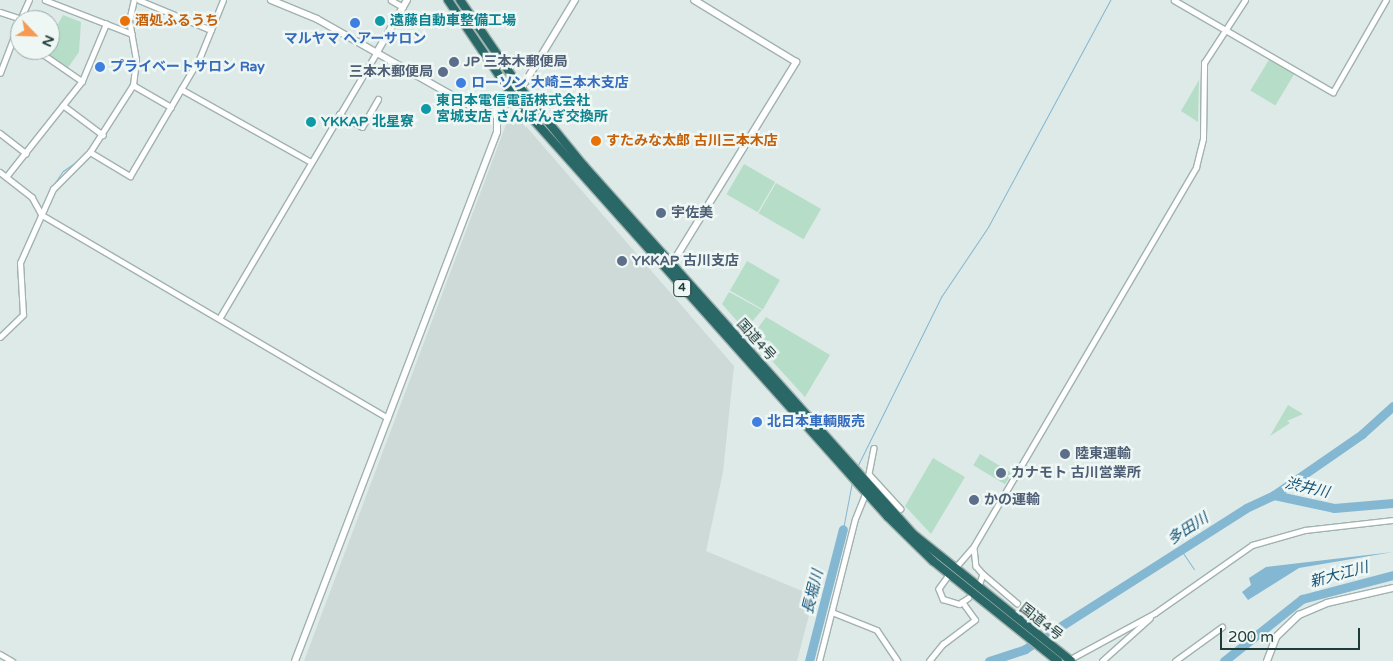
<!DOCTYPE html>
<html>
<head>
<meta charset="utf-8">
<style>
  body { margin:0 }
  #map { position:relative; width:1393px; height:661px; overflow:hidden; background:#deeae7; font-family:"Varela Round","Noto Sans JP",sans-serif }
  div>[style] { position:absolute }
  .built>* { inset:0; background:#cddad7 }
  .green>* { inset:0; background:#b6ddc8; transform-origin:0 0 }
  .water>* { inset:0; background:#84b7d2 }
  .stream>* { height:1px; margin:-0.5px; padding:0 0.5px; transform-origin:0.5px; border-radius:0.5px; background:#84b7d2 }
  .river>* { height:9px; margin:-4.5px; padding:0 4.5px; transform-origin:4.5px; border-radius:4.5px; background:#84b7d2 }
  .roads { filter:drop-shadow(1px 0 #a1b2af) drop-shadow(-1px 0 #a1b2af) drop-shadow(0 1px #a1b2af) drop-shadow(0 -1px #a1b2af) }
  .street>* { height:4.5px; margin:-2.25px; padding:0 2.25px; transform-origin:2.25px; border-radius:2.25px; background:#fff }
  .secondary>* { height:6px; margin:-3px; padding:0 3px; transform-origin:3px; border-radius:3px; background:#fff }
  .highway>* { height:8px; margin:-4px; padding:0 4px; transform-origin:4px; border-radius:4px; background:#2a6867 }
  .dots>* { width:14px; height:14px; translate:-50% -50%; box-sizing:border-box; border:2px solid #eff7f5; border-radius:50% }
  span { translate:-50% -50%; white-space:nowrap; text-align:center; line-height:1.15; -webkit-text-stroke:5px #eff7f5; paint-order:stroke }
  .shield-label span { padding:1px 4px; background:#eff7f5; border:1px solid; border-radius:4px; -webkit-text-stroke-width:0 }
  .shield-label { font-size:12px; color:#1f3b39; font-weight:700 }
  .food-label { font-size:14px; color:#c56008; font-weight:700 }
  .left { translate:0 -50%; text-align:left }
  .culture-label { font-size:14px; color:#0d838f; font-weight:700 }
  .shop-label { font-size:14px; color:#366cbe; font-weight:700 }
  .service-label { font-size:14px; color:#4e5e75; font-weight:700 }
  .right { translate:-100% -50%; text-align:right }
  .street-label { font-size:14px; color:#1f3b39 }
  .water-label { font-size:15px; color:#185578; font-style:italic }
  .north { position:absolute; left:10px; top:10px; width:50px; height:50px; box-sizing:border-box; background:#eff7f5; border:1px solid #9cacaa; border-radius:50%; rotate:114deg; font-size:14px; font-weight:700; line-height:20px; text-align:center; color:#1f3b39 }
  .north::after { content:''; display:block; margin:auto; width:18px; height:22px; background:#f69a51; clip-path:polygon(50% 0,100% 100%,50% 72%,0 100%) }
  .scale { position:absolute; left:1220px; top:628px; width:140px; height:22px; box-sizing:border-box; border:2px solid #1f3b39; border-top:0; padding-left:6px; font-size:15px; line-height:18px; white-space:nowrap; color:#1f3b39; -webkit-text-stroke:4px #eff7f5; paint-order:stroke }
</style>
</head>
<body>
<div id="map">
  <div class="built">
    <i style="clip-path:polygon(517px 116px,734px 366px,723px 472px,706px 551px,814px 596px,797px 661px,304px 661px,507px 122px)"></i>
  </div>
  <div class="green">
    <i style="clip-path:polygon(63px 15px,81px 22px,79px 52px,67px 69px,39px 50px,50px 50px,50px 38px)"></i>
    <i style="left:1270px;top:58px;width:29px;height:38px;rotate:31deg"></i>
    <i style="clip-path:polygon(1199px 80px,1198px 121px,1198px 122px,1181px 111px)"></i>
    <i style="left:744px;top:164px;width:36px;height:35px;rotate:30deg"></i>
    <i style="left:776px;top:183px;width:52px;height:35px;rotate:30deg"></i>
    <i style="left:747px;top:261px;width:38px;height:34px;rotate:30deg"></i>
    <i style="clip-path:polygon(729px 292px,762px 310px,745px 330px,722px 304px)"></i>
    <i style="clip-path:polygon(766px 317px,830px 355px,805px 397px,751px 338px)"></i>
    <i style="clip-path:polygon(1288px 405px,1303px 414px,1287px 421px,1290px 423px,1270px 436px)"></i>
    <i style="left:980px;top:454px;width:37px;height:13px;rotate:31deg"></i>
    <i style="clip-path:polygon(933px 458px,965px 477px,931px 534px,905px 506px)"></i>
  </div>
  <div class="water">
    <i style="clip-path:polygon(1393px 552px,1299px 568px,1248px 600px,1242px 592px,1251px 585px,1249px 578px,1266px 567px)"></i>
  </div>
  <div class="stream">
    <i style="left:128px;top:89px;width:14px;rotate:-73deg"></i>
    <i style="left:51px;top:188px;width:21px;rotate:-55deg"></i>
    <i style="left:63px;top:171px;width:21px;rotate:-35deg"></i>
    <i style="left:43px;top:204px;width:11px;rotate:-63deg"></i>
    <i style="left:20px;top:315px;width:52px;rotate:-93.3deg"></i>
    <i style="left:17px;top:263px;width:54px;rotate:-65.8deg"></i>
    <i style="left:0;top:333px;width:16px;rotate:-40deg"></i>
    <i style="left:857px;top:467px;width:190px;rotate:-63.7deg"></i>
    <i style="left:941px;top:297px;width:84px;rotate:-56.1deg"></i>
    <i style="left:988px;top:227px;width:258px;rotate:-61.7deg"></i>
    <i style="left:843px;top:529px;width:48px;rotate:-79.2deg"></i>
    <i style="left:1181px;top:550px;width:23px;rotate:56deg"></i>
  </div>
  <div class="river">
    <i style="left:1274px;top:495px;width:61px;rotate:12.2deg"></i>
    <i style="left:1334px;top:508px;width:59px;rotate:-4.8deg"></i>
    <i style="left:809px;top:661px;width:136px;rotate:-75.6deg"></i>
    <i style="left:989px;top:661px;width:38px;rotate:-18deg"></i>
    <i style="left:1025px;top:649px;width:262px;rotate:-32.5deg"></i>
    <i style="left:1246px;top:508px;width:31px;rotate:-25deg"></i>
    <i style="left:1274px;top:495px;width:107px;rotate:-34.7deg"></i>
    <i style="left:1362px;top:434px;width:42px;rotate:-42.1deg"></i>
    <i style="left:1224px;top:661px;width:100px;rotate:-38.5deg"></i>
    <i style="left:1302px;top:599px;width:94px;rotate:-14.8deg"></i>
  </div>
  <div class="roads">
    <div class="street">
      <i style="left:45px;top:0;width:93px;rotate:21.3deg"></i>
      <i style="left:139px;top:0;width:78px;rotate:22.6deg"></i>
      <i style="left:391px;top:0;width:14px;rotate:30deg"></i>
      <i style="left:1174px;top:0;width:184px;rotate:30.1deg"></i>
      <i style="left:1333px;top:92px;width:106px;rotate:-60.1deg"></i>
      <i style="left:0;top:12px;width:22px;rotate:18deg"></i>
      <i style="left:20px;top:20px;width:22px;rotate:-66deg"></i>
      <i style="left:13px;top:40px;width:8px;rotate:23deg"></i>
      <i style="left:37px;top:50px;width:55px;rotate:34.6deg"></i>
      <i style="left:0;top:73px;width:56px;rotate:-69deg"></i>
      <i style="left:133px;top:85px;width:44px;rotate:30.1deg"></i>
      <i style="left:181px;top:89px;width:149px;rotate:29.3deg"></i>
      <i style="left:63px;top:105px;width:50px;rotate:36.9deg"></i>
      <i style="left:339px;top:114px;width:26px;rotate:29deg"></i>
      <i style="left:362px;top:127px;width:32px;rotate:-60deg"></i>
      <i style="left:0;top:133px;width:33px;rotate:38deg"></i>
      <i style="left:90px;top:152px;width:47px;rotate:31deg"></i>
      <i style="left:130px;top:176px;width:138px;rotate:-59.5deg"></i>
      <i style="left:200px;top:57px;width:61px;rotate:-68deg"></i>
      <i style="left:0;top:172px;width:41px;rotate:38deg"></i>
      <i style="left:32px;top:197px;width:21px;rotate:61deg"></i>
      <i style="left:42px;top:215px;width:401px;rotate:30.4deg"></i>
      <i style="left:6px;top:177px;width:122px;rotate:-51.6deg"></i>
      <i style="left:82px;top:81px;width:62px;rotate:-67.2deg"></i>
      <i style="left:219px;top:319px;width:310px;rotate:-59.4deg"></i>
      <i style="left:0;top:337px;width:32px;rotate:-44deg"></i>
      <i style="left:23px;top:315px;width:52px;rotate:-93.3deg"></i>
      <i style="left:20px;top:263px;width:81px;rotate:-66deg"></i>
      <i style="left:53px;top:189px;width:52px;rotate:-45deg"></i>
      <i style="left:90px;top:152px;width:80px;rotate:-57.3deg"></i>
      <i style="left:133px;top:85px;width:25px;rotate:-83deg"></i>
      <i style="left:136px;top:60px;width:40px;rotate:-100deg"></i>
      <i style="left:129px;top:21px;width:22px;rotate:-77deg"></i>
      <i style="left:874px;top:448px;width:26px;rotate:101deg"></i>
      <i style="left:869px;top:474px;width:47px;rotate:47.6deg"></i>
      <i style="left:974px;top:548px;width:18px;rotate:84deg"></i>
      <i style="left:976px;top:566px;width:11px;rotate:49deg"></i>
      <i style="left:983px;top:574px;width:9px;rotate:108deg"></i>
      <i style="left:955px;top:568px;width:29px;rotate:-49deg"></i>
      <i style="left:974px;top:546px;width:439px;rotate:-59.6deg"></i>
      <i style="left:1196px;top:167px;width:29px;rotate:-76deg"></i>
      <i style="left:1203px;top:139px;width:76px;rotate:-89.2deg"></i>
      <i style="left:1204px;top:63px;width:75px;rotate:-56.9deg"></i>
      <i style="left:983px;top:574px;width:45px;rotate:40.5deg"></i>
      <i style="left:949px;top:575px;width:17px;rotate:126deg"></i>
      <i style="left:939px;top:589px;width:11px;rotate:68deg"></i>
      <i style="left:943px;top:599px;width:17px;rotate:17deg"></i>
      <i style="left:959px;top:604px;width:11px;rotate:-34deg"></i>
      <i style="left:832px;top:612px;width:48px;rotate:21.8deg"></i>
      <i style="left:877px;top:630px;width:37px;rotate:56deg"></i>
      <i style="left:0;top:654px;width:14px;rotate:30deg"></i>
      <i style="left:1074px;top:657px;width:92px;rotate:-28.5deg"></i>
      <i style="left:1155px;top:613px;width:118px;rotate:-35deg"></i>
      <i style="left:1252px;top:545px;width:55px;rotate:-15.8deg"></i>
      <i style="left:1305px;top:530px;width:89px;rotate:-6.5deg"></i>
      <i style="left:819px;top:661px;width:146px;rotate:-75.8deg"></i>
      <i style="left:855px;top:519px;width:29px;rotate:-68deg"></i>
      <i style="left:929px;top:661px;width:22px;rotate:-51deg"></i>
      <i style="left:943px;top:644px;width:40px;rotate:-37deg"></i>
      <i style="left:975px;top:620px;width:22px;rotate:-126deg"></i>
      <i style="left:1102px;top:661px;width:64px;rotate:-41.9deg"></i>
      <i style="left:1175px;top:661px;width:58px;rotate:-35.9deg"></i>
    </div>
    <div class="secondary">
      <i style="left:271px;top:0;width:50px;rotate:22.4deg"></i>
      <i style="left:317px;top:19px;width:183px;rotate:29.5deg"></i>
      <i style="left:476px;top:109px;width:16px;rotate:15deg"></i>
      <i style="left:491px;top:113px;width:28px;rotate:-30deg"></i>
      <i style="left:515px;top:99px;width:116px;rotate:-58.8deg"></i>
      <i style="left:377px;top:52px;width:60px;rotate:-60deg"></i>
      <i style="left:670px;top:267px;width:241px;rotate:-58.4deg"></i>
      <i style="left:796px;top:62px;width:119px;rotate:-148.7deg"></i>
      <i style="left:295px;top:661px;width:566px;rotate:-69.1deg"></i>
      <i style="left:497px;top:132px;width:20px;rotate:-90deg"></i>
      <i style="left:1267px;top:661px;width:26px;rotate:-69deg"></i>
      <i style="left:1276px;top:637px;width:32px;rotate:-44deg"></i>
      <i style="left:1299px;top:615px;width:30px;rotate:-23deg"></i>
      <i style="left:1327px;top:603px;width:68px;rotate:-12.8deg"></i>
    </div>
    <div class="highway">
      <i style="left:448px;top:0;width:120px;rotate:55.9deg"></i>
      <i style="left:515px;top:99px;width:560px;rotate:48.26deg"></i>
      <i style="left:888px;top:517px;width:63px;rotate:44.4deg"></i>
      <i style="left:933px;top:561px;width:160px;rotate:38.7deg"></i>
      <i style="left:460px;top:0;width:108px;rotate:55.6deg"></i>
      <i style="left:521px;top:89px;width:99px;rotate:50.7deg"></i>
      <i style="left:584px;top:166px;width:492px;rotate:48.2deg"></i>
      <i style="left:912px;top:533px;width:204px;rotate:38.8deg"></i>
    </div>
  </div>
  <div class="dots">
    <i style="left:125px;top:21px;background:#e8710a"></i>
    <i style="left:380px;top:21px;background:#0f9aa8"></i>
    <i style="left:355px;top:23px;background:#3f7fe0"></i>
    <i style="left:454px;top:62px;background:#5c6f8a"></i>
    <i style="left:100px;top:67px;background:#3f7fe0"></i>
    <i style="left:443px;top:72px;background:#5c6f8a"></i>
    <i style="left:461px;top:83px;background:#3f7fe0"></i>
    <i style="left:426px;top:109px;background:#0f9aa8"></i>
    <i style="left:311px;top:122px;background:#0f9aa8"></i>
    <i style="left:596px;top:141px;background:#e8710a"></i>
    <i style="left:661px;top:213px;background:#5c6f8a"></i>
    <i style="left:622px;top:261px;background:#5c6f8a"></i>
    <i style="left:757px;top:422px;background:#3f7fe0"></i>
    <i style="left:1065px;top:454px;background:#5c6f8a"></i>
    <i style="left:1001px;top:473px;background:#5c6f8a"></i>
    <i style="left:974px;top:500px;background:#5c6f8a"></i>
  </div>
  <div class="shield-label">
    <span style="left:682px;top:288px">4</span>
  </div>
  <div class="food-label">
    <span class="left" style="left:135px;top:21px">酒処ふるうち</span>
    <span class="left" style="left:606px;top:141px">すたみな太郎 古川三本木店</span>
  </div>
  <div class="culture-label">
    <span class="left" style="left:390px;top:21px">遠藤自動車整備工場</span>
    <span class="left" style="left:436px;top:109px">東日本電信電話株式会社<br>宮城支店 さんぼんぎ交換所</span>
    <span class="left" style="left:321px;top:122px">YKKAP 北星寮</span>
  </div>
  <div class="shop-label">
    <span style="left:355px;top:39px">マルヤマ ヘアーサロン</span>
    <span class="left" style="left:110px;top:67px">プライベートサロン Ray</span>
    <span class="left" style="left:471px;top:83px">ローソン 大崎三本木支店</span>
    <span class="left" style="left:767px;top:422px">北日本車輌販売</span>
  </div>
  <div class="service-label">
    <span class="left" style="left:464px;top:62px">JP 三本木郵便局</span>
    <span class="right" style="left:433px;top:72px">三本木郵便局</span>
    <span class="left" style="left:671px;top:213px">宇佐美</span>
    <span class="left" style="left:632px;top:261px">YKKAP 古川支店</span>
    <span class="left" style="left:1075px;top:454px">陸東運輸</span>
    <span class="left" style="left:1011px;top:473px">カナモト 古川営業所</span>
    <span class="left" style="left:984px;top:500px">かの運輸</span>
  </div>
  <div class="street-label">
    <span style="left:756px;top:340px;rotate:48deg">国道4号</span>
    <span style="left:1041px;top:622px;rotate:38deg">国道4号</span>
  </div>
  <div class="water-label">
    <span style="left:1307px;top:488px;rotate:13deg">渋井川</span>
    <span style="left:1188px;top:529px;rotate:-33deg">多田川</span>
    <span style="left:1339px;top:575px;rotate:-15deg">新大江川</span>
    <span style="left:813px;top:592px;rotate:-76deg">長堀川</span>
  </div>
  <div class="north">N</div>
  <div class="scale">200 m</div>
</div>
</body>
</html>
